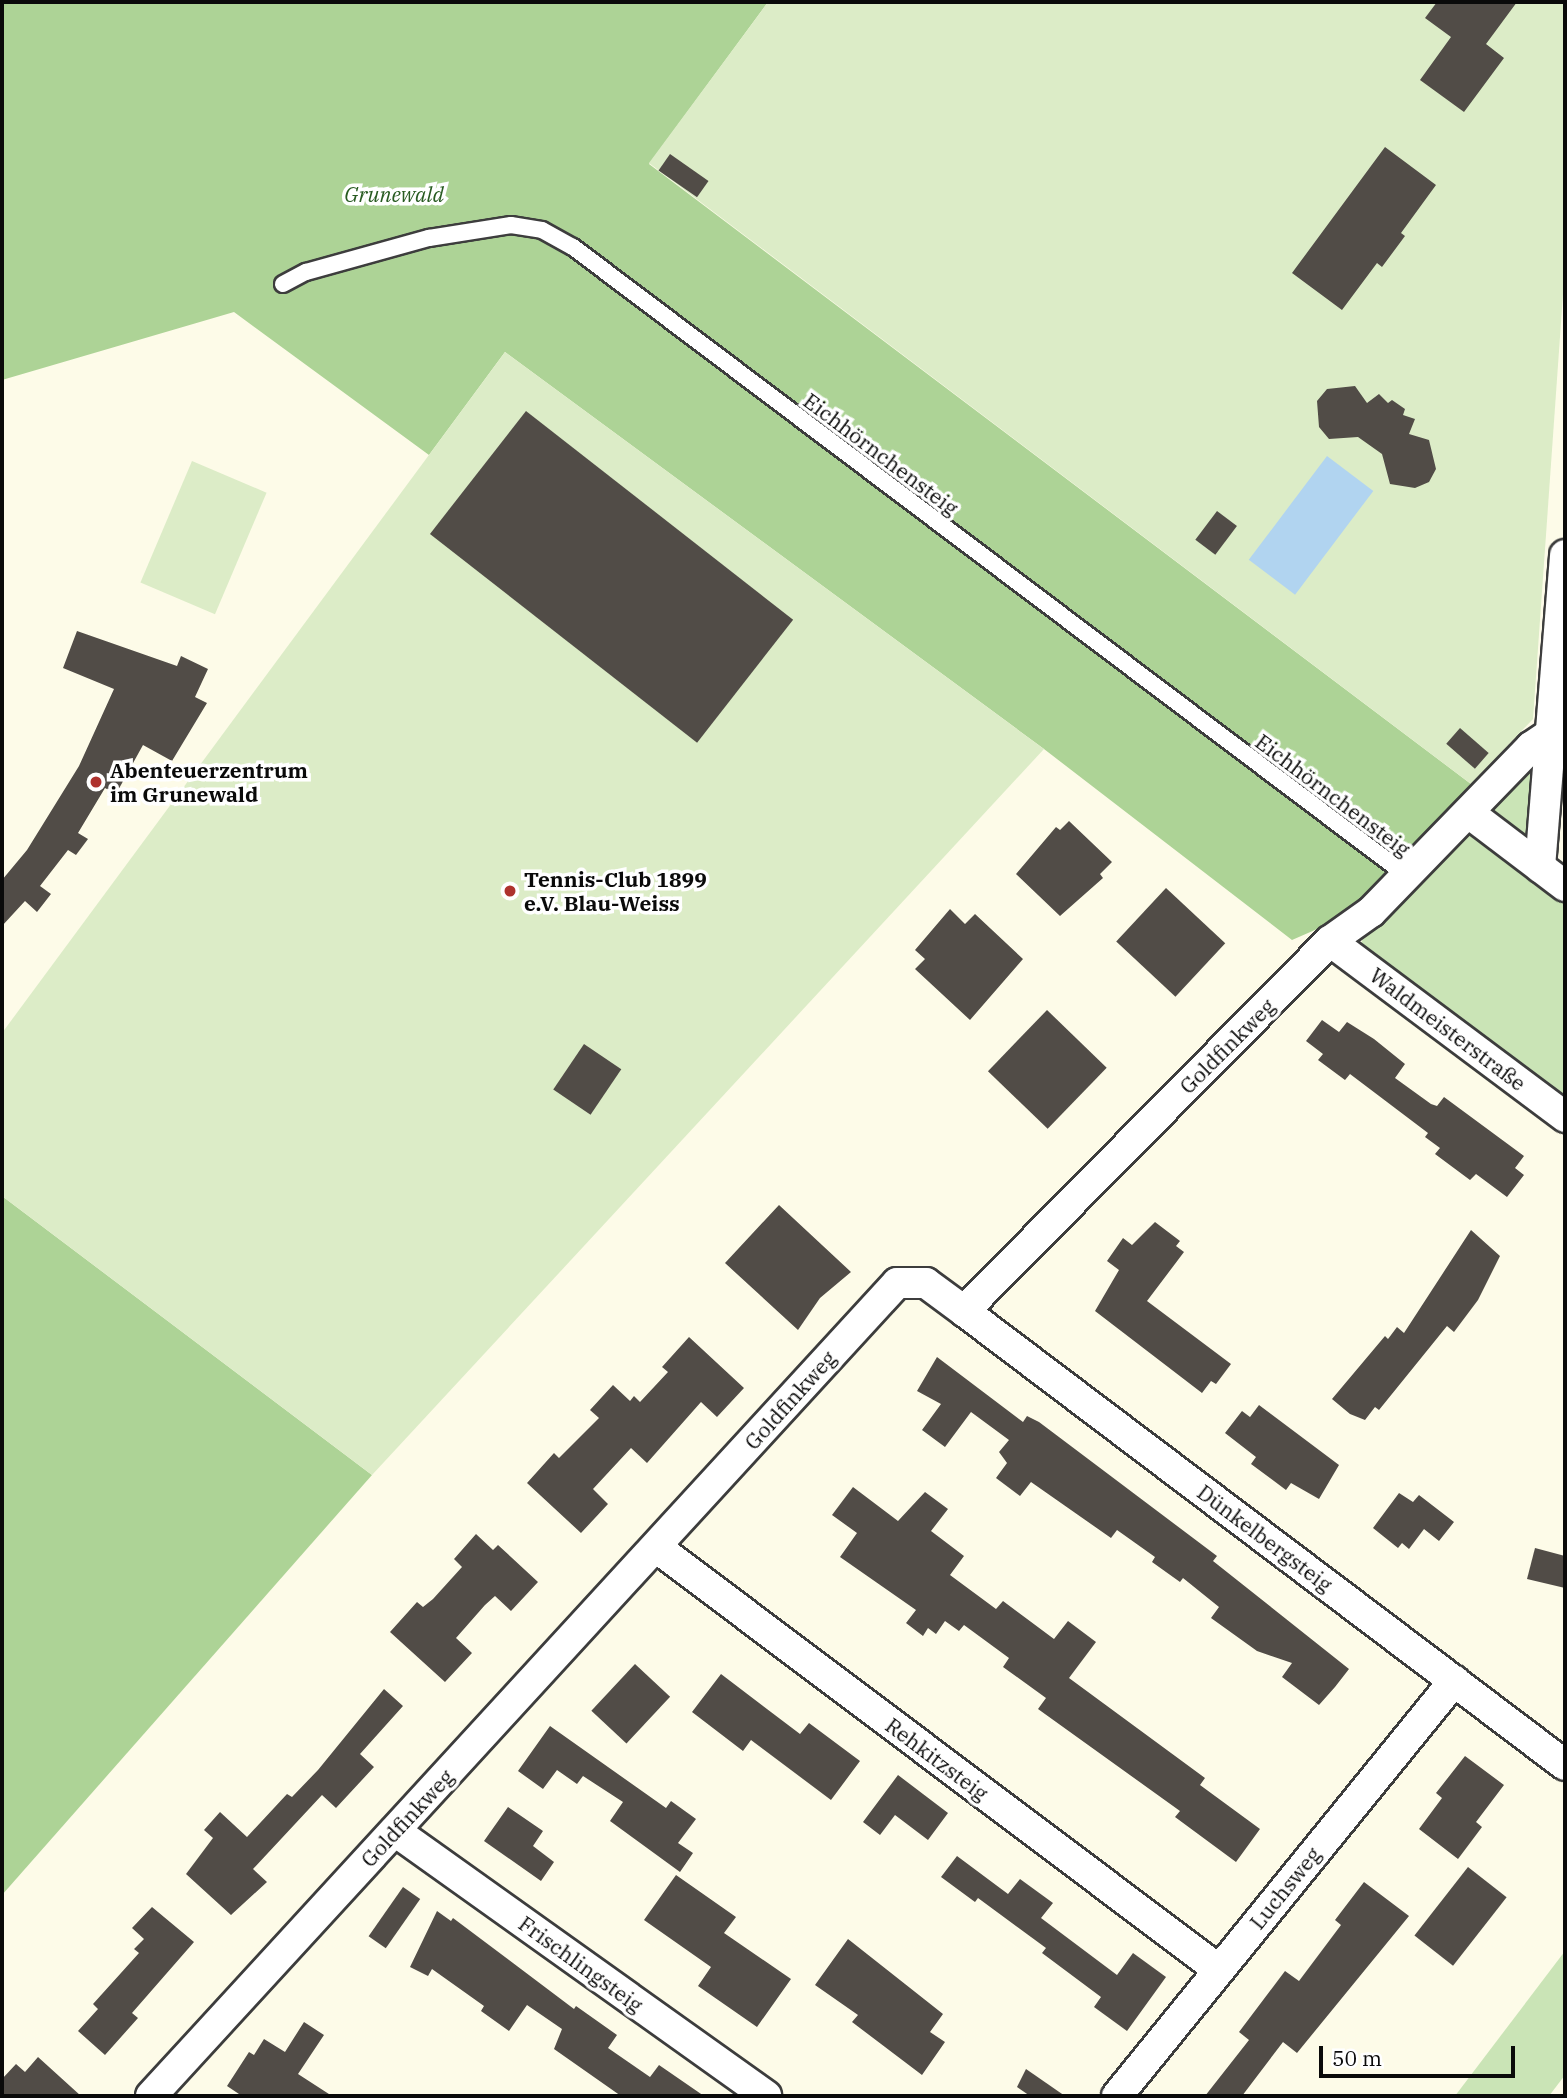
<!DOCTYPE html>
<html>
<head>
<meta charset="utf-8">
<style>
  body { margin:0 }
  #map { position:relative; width:1567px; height:2098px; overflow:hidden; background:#fdfbe8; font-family:"IBM Plex Serif",serif }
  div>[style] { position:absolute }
  .green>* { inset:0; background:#cae4b6 }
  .forest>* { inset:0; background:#add396 }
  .pitch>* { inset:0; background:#dcecc7; transform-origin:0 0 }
  .water>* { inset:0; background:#b1d4f0; transform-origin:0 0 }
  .building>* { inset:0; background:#514c47; transform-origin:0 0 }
  .roads { filter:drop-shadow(2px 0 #3d3d3d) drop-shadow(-2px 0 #3d3d3d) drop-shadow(0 2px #3d3d3d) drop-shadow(0 -2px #3d3d3d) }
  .lane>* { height:16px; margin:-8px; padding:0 8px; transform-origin:8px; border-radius:8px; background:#fff }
  .street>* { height:30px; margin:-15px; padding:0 15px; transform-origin:15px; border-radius:15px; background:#fff }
  .dots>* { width:19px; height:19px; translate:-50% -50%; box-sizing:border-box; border:4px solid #fff; border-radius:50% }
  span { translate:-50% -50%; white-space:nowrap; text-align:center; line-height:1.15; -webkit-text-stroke:7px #fff; paint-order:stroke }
  .park-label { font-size:21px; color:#285b21; font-style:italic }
  .street-label { font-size:21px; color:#0a0a0a }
  .poi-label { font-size:21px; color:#0a0a0a; font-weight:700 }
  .left { translate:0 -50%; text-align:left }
  .frame { position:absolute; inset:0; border:4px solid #0a0a0a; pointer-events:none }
  .scale { position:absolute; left:1319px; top:2046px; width:196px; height:32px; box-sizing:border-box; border:4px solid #0a0a0a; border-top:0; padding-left:9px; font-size:21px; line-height:24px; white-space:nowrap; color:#0a0a0a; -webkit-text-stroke:5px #fff; paint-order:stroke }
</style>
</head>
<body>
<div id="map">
  <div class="green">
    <i style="clip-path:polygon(1528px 769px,1535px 771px,1531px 834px,1523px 837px,1490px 815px,1490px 807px)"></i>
    <i style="clip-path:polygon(1469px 829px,1565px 896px,1565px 1103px,1360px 947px,1364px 935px)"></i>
    <i style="clip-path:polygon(1565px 1951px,1565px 2075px,1549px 2096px,1455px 2096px)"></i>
  </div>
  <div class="forest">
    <i style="clip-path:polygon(2px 2px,768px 2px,649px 164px,1471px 784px,1363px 909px,1292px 940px,1044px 749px,505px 352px,429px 455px,234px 312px,2px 380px)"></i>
    <i style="clip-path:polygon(2px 1196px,372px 1475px,2px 1895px)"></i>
  </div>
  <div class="pitch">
    <i style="clip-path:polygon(768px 2px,1565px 2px,1565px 266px,1533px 719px,1471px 784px,649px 163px)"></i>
    <i style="clip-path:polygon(505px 352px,1044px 749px,372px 1475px,2px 1196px,2px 1033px)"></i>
    <i style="left:192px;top:461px;width:81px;height:132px;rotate:23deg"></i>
  </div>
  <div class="water">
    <i style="left:1327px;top:456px;width:58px;height:130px;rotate:37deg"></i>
  </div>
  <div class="building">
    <i style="clip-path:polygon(1437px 2px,1517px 2px,1486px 44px,1504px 58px,1464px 112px,1420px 80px,1451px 37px,1425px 18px)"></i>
    <i style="clip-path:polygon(1385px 147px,1436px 185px,1401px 233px,1405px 236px,1382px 267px,1377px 263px,1342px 310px,1292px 273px)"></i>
    <i style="left:670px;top:154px;width:47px;height:20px;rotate:35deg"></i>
    <i style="clip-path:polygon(1355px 386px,1367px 403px,1379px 394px,1388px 403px,1392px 400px,1405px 409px,1403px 415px,1415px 419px,1409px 434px,1429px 440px,1436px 469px,1429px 482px,1415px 488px,1390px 484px,1382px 454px,1358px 437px,1329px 439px,1319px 427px,1317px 401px,1327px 389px)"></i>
    <i style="left:526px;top:411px;width:339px;height:156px;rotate:38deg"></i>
    <i style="left:1217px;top:511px;width:25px;height:36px;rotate:37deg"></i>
    <i style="clip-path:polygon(77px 631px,177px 666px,181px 656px,208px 669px,195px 697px,207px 703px,172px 761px,143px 745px,116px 794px,105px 788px,78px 833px,88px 839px,76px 855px,68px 850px,40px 886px,51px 894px,37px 912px,25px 901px,2px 926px,2px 880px,27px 850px,79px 766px,114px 689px,63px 668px)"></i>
    <i style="left:1460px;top:728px;width:38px;height:21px;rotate:41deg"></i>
    <i style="clip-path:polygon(1069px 821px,1112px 862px,1100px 874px,1103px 878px,1060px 916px,1016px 874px,1056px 827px,1060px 830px)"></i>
    <i style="left:1166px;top:888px;width:81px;height:73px;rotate:43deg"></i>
    <i style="clip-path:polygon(950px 909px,965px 924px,975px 914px,1023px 959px,970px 1020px,915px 969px,925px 959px,915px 950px)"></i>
    <i style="left:1047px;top:1010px;width:83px;height:85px;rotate:44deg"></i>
    <i style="clip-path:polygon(1322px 1020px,1339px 1032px,1347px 1022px,1374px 1039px,1405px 1064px,1395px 1078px,1431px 1104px,1437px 1106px,1444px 1097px,1524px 1156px,1515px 1168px,1524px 1175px,1507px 1197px,1476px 1174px,1470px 1180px,1435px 1154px,1440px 1148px,1425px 1137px,1428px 1133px,1350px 1074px,1345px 1080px,1318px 1060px,1323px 1054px,1306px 1041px)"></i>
    <i style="left:584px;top:1044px;width:45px;height:55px;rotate:34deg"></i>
    <i style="clip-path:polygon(779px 1205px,851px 1272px,820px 1298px,798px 1330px,725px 1263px)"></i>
    <i style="clip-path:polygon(1155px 1222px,1180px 1241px,1176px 1246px,1184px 1252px,1147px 1301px,1231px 1364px,1216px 1384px,1211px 1381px,1202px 1393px,1095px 1311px,1119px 1270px,1107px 1261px,1123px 1238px,1132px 1245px)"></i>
    <i style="clip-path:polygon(1471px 1230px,1500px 1256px,1478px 1300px,1454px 1332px,1447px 1326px,1379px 1410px,1375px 1407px,1365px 1420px,1350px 1414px,1332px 1399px,1385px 1336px,1388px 1339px,1397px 1327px,1404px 1333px)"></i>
    <i style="clip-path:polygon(689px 1337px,744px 1388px,717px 1417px,701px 1402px,647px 1463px,631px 1448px,593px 1489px,608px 1504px,581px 1533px,527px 1483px,554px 1453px,559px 1458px,599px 1418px,590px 1410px,613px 1385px,630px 1401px,634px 1396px,640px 1402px,668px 1372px,662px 1367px)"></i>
    <i style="clip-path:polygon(937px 1357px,1023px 1422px,1027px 1416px,1039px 1422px,1217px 1556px,1213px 1561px,1349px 1669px,1335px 1687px,1319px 1705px,1282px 1677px,1292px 1663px,1257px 1651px,1211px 1618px,1219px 1607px,1183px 1578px,1180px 1582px,1152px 1562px,1155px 1557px,1117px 1530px,1111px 1538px,1031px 1482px,1020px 1496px,996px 1478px,1007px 1463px,999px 1452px,1009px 1440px,971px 1412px,945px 1447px,922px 1430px,941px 1404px,917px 1391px)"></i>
    <i style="clip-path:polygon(1259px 1405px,1339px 1465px,1319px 1499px,1291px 1483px,1286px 1490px,1251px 1464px,1256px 1457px,1225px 1433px,1242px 1411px,1250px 1417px)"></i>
    <i style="clip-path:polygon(853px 1487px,898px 1521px,925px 1492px,948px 1509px,931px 1531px,964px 1556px,950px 1575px,996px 1609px,1003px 1601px,1054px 1639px,1068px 1621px,1096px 1642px,1069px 1678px,1205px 1778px,1200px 1785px,1260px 1829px,1236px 1862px,1175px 1817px,1180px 1811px,1038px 1709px,1046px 1698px,1003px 1667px,1009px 1658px,964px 1625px,959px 1631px,945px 1621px,936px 1634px,928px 1628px,923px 1636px,906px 1623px,916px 1610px,840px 1557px,857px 1533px,832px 1515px)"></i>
    <i style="clip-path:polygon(1399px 1493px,1413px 1502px,1419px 1495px,1454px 1522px,1439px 1541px,1424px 1529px,1409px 1549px,1402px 1543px,1398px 1548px,1373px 1528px)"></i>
    <i style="clip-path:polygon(476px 1534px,493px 1550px,498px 1545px,538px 1582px,511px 1611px,495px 1596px,485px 1605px,456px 1638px,472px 1653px,445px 1682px,390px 1632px,417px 1602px,423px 1607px,433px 1599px,462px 1567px,454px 1559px)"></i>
    <i style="clip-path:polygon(1535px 1548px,1565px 1556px,1565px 1588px,1527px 1579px)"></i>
    <i style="left:635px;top:1664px;width:48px;height:64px;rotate:43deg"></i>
    <i style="clip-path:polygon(721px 1674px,800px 1734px,809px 1723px,860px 1761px,831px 1800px,751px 1740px,743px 1751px,692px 1712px)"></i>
    <i style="clip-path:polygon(384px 1689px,403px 1706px,360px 1754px,374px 1767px,336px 1808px,322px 1795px,253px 1869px,267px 1882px,231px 1915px,186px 1874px,213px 1838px,204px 1830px,220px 1812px,247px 1837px,287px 1794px,292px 1797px,318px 1770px)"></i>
    <i style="clip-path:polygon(550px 1726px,666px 1808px,671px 1801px,696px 1819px,678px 1843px,693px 1853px,680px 1872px,610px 1821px,623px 1802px,583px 1776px,577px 1784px,557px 1770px,543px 1789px,518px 1771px)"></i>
    <i style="clip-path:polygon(1465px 1756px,1504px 1785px,1476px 1822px,1482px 1827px,1458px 1859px,1419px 1829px,1442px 1798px,1436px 1793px)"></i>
    <i style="clip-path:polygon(898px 1775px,948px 1813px,928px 1840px,895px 1815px,880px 1835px,863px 1822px)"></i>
    <i style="clip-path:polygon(508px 1807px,543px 1831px,533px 1846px,554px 1862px,541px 1881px,484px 1841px)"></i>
    <i style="clip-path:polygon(957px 1856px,1008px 1894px,1020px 1879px,1053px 1903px,1041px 1918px,1117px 1975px,1133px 1953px,1166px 1977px,1127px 2031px,1094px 2007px,1101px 1997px,1042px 1953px,1046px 1948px,978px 1898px,975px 1902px,941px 1877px)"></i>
    <i style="left:1468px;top:1867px;width:49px;height:87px;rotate:38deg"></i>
    <i style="clip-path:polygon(676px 1875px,736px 1917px,724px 1933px,791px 1979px,757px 2027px,698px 1986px,711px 1967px,644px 1920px)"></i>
    <i style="clip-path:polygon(1364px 1882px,1409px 1916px,1297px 2053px,1283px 2042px,1242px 2096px,1205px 2096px,1249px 2040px,1239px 2032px,1285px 1971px,1299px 1981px,1341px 1925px,1335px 1920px)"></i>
    <i style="left:403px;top:1887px;width:21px;height:60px;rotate:35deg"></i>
    <i style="clip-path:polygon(152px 1907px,194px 1942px,132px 2013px,138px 2018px,105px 2055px,78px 2031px,98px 2009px,93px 2004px,139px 1953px,134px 1949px,144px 1939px,132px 1928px)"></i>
    <i style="clip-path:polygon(437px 1911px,451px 1921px,453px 1918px,574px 2009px,576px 2006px,617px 2035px,608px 2048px,650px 2077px,659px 2065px,704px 2096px,621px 2096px,554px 2049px,562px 2029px,527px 2005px,509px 2031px,481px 2011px,484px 2006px,432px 1969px,428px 1976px,410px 1967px)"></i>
    <i style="clip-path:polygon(848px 1939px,943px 2014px,930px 2032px,945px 2042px,922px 2075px,852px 2022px,858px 2015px,815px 1985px)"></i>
    <i style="clip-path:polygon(304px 2022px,324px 2035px,298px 2074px,332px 2096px,242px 2096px,227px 2086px,249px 2052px,254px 2055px,264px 2039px,285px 2052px)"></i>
    <i style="clip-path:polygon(38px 2057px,81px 2096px,2px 2096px,2px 2079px,16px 2064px,25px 2072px)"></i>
    <i style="clip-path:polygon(1026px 2069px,1065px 2096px,1030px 2096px,1017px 2087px)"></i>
  </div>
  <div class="roads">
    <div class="lane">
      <i style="left:283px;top:284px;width:26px;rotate:-28deg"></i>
      <i style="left:306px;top:272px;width:128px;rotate:-15.5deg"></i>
      <i style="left:429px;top:238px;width:83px;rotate:-9deg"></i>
      <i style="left:511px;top:225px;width:31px;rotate:9deg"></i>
      <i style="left:542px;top:230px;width:35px;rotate:29deg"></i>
      <i style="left:573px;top:247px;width:1043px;rotate:37.01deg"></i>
    </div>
    <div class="street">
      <i style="left:1469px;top:813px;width:121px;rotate:37.2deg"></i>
      <i style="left:1540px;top:867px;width:313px;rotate:-85.4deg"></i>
      <i style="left:1330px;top:941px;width:294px;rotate:36.8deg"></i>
      <i style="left:964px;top:1311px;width:753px;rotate:37.07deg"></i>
      <i style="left:656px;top:1547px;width:704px;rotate:36.92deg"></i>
      <i style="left:395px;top:1831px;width:456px;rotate:35.5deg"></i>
      <i style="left:151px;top:2096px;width:1103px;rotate:-47.46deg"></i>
      <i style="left:897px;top:1283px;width:29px"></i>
      <i style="left:926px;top:1283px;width:47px;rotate:36.4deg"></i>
      <i style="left:964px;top:1311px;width:520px;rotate:-45.31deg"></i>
      <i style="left:1330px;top:941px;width:50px;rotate:-35.3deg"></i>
      <i style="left:1371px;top:912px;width:230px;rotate:-45.9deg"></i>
      <i style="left:1531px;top:747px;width:25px;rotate:-34deg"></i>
      <i style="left:1117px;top:2096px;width:535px;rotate:-50.92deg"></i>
    </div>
  </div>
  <div class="dots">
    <i style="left:96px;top:782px;background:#ae322e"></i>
    <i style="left:510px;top:891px;background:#ae322e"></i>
  </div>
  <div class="park-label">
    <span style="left:394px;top:194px">Grunewald</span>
  </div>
  <div class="street-label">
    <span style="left:881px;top:454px;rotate:37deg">Eichhörnchensteig</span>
    <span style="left:1333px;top:795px;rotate:37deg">Eichhörnchensteig</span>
    <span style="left:1448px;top:1029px;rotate:37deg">Waldmeisterstraße</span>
    <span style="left:1227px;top:1046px;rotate:-45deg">Goldfinkweg</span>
    <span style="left:790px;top:1400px;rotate:-48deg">Goldfinkweg</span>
    <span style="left:1265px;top:1538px;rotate:37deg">Dünkelbergsteig</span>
    <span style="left:937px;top:1759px;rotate:37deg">Rehkitzsteig</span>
    <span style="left:407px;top:1818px;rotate:-47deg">Goldfinkweg</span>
    <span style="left:1285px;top:1888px;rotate:-51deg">Luchsweg</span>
    <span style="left:581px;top:1964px;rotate:36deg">Frischlingsteig</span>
  </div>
  <div class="poi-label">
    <span class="left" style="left:110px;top:782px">Abenteuerzentrum<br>im Grunewald</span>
    <span class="left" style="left:524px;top:891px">Tennis-Club 1899<br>e.V. Blau-Weiss</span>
  </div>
  <div class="frame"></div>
  <div class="scale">50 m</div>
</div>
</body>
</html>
